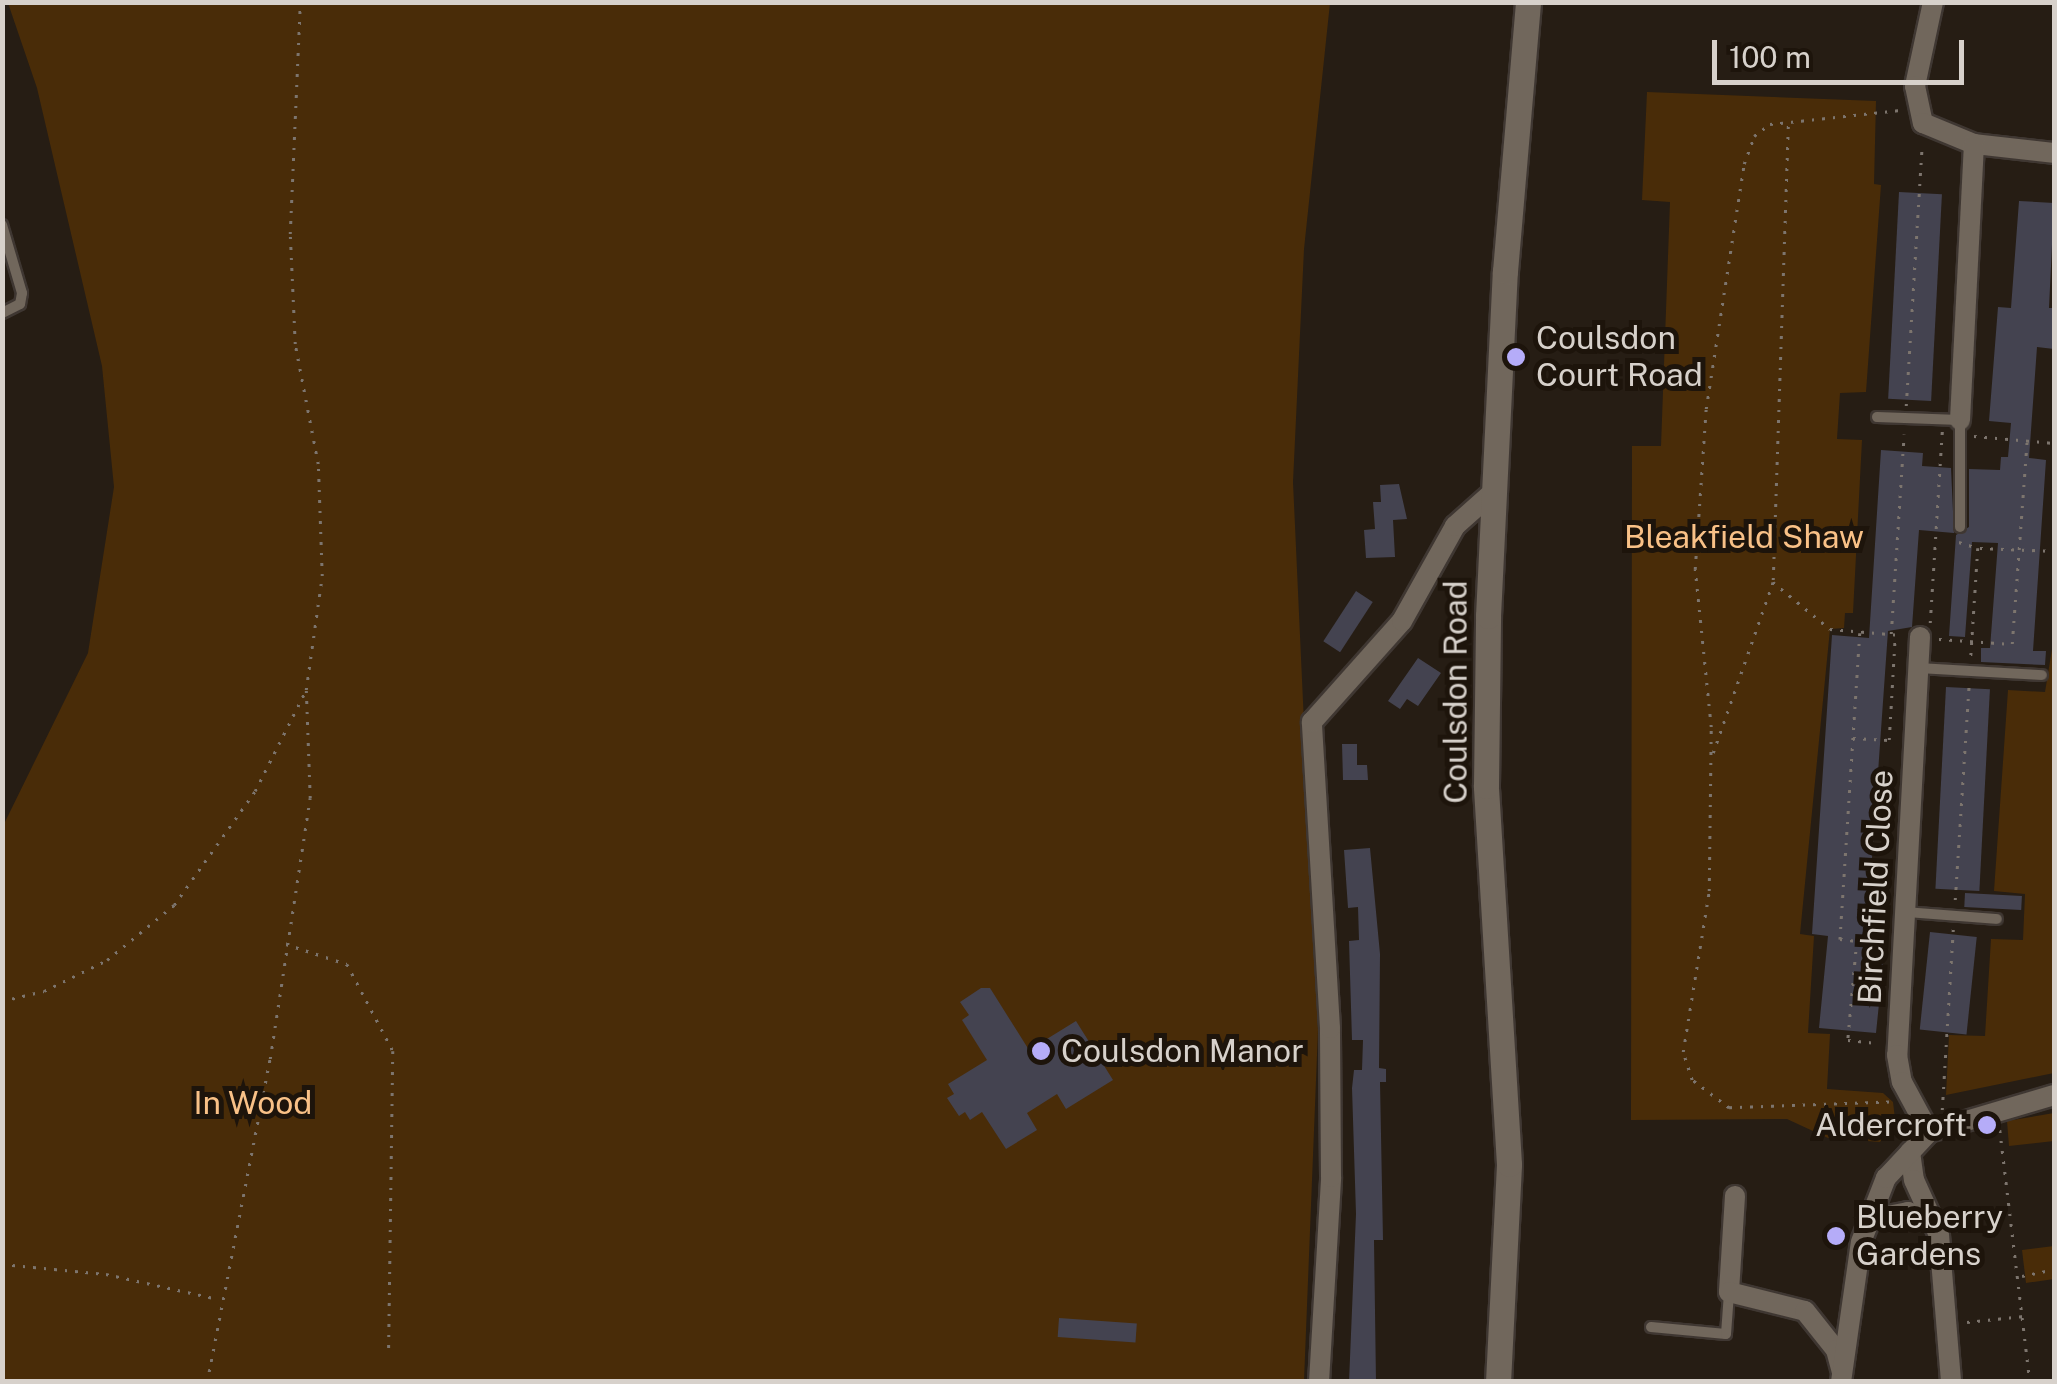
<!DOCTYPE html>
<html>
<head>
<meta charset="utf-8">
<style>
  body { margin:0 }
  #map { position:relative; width:2057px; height:1384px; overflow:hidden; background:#261d14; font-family:"Public Sans",sans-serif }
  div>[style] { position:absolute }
  .green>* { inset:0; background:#492c08 }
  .building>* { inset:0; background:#444350; transform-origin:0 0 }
  .path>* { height:2.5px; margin-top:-1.25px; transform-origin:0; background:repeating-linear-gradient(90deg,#7d756e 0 2.5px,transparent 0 10.5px) }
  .roads { filter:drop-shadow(2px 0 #3f3732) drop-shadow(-2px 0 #3f3732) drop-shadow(0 2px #3f3732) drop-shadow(0 -2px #3f3732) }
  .lane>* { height:10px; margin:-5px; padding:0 5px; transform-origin:5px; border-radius:5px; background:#71675c }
  .street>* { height:20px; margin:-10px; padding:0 10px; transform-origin:10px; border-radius:10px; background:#71675c }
  .secondary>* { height:25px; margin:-12.5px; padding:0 12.5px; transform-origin:12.5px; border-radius:12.5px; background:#71675c }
  .dots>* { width:28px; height:28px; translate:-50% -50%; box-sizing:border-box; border:5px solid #1d140b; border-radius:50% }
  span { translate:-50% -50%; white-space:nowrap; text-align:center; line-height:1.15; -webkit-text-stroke:10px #1d140b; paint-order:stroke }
  .poi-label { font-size:32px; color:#d7d1cb }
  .left { translate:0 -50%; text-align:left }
  .right { translate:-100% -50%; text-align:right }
  .park-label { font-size:32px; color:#f9c187 }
  .street-label { font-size:32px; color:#d7d1cb }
  .frame { position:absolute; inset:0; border:5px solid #d7d1cb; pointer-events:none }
  .scale { position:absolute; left:1712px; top:40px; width:252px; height:45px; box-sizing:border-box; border:5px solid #d7d1cb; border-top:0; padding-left:12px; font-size:30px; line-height:35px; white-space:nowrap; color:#d7d1cb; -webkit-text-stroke:8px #1d140b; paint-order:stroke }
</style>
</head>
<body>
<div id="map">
  <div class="green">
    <i style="clip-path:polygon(8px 3px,1330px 3px,1304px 249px,1293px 482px,1318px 1030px,1304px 1381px,3px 1382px,3px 826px,88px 653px,114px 487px,102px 366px,37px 88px)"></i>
    <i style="clip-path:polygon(1647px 92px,1876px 101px,1874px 184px,1881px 185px,1866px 392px,1840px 393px,1837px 439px,1862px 440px,1853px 613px,1845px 613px,1844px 628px,1830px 629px,1800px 934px,1814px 936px,1808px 1033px,1830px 1034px,1827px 1089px,1883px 1093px,1893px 1102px,1895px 1119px,1880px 1142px,1828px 1138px,1787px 1119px,1631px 1120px,1632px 446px,1661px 446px,1670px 202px,1642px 200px)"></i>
    <i style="clip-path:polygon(2052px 649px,2054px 1073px,1946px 1095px,1949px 1035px,1985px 1036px,1991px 939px,2023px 940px,2025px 894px,1994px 891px,2008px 690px,2045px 692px)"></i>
    <i style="clip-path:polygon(2054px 1113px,2054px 1141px,2009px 1146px,2007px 1121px)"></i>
    <i style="clip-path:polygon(2054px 1246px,2054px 1279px,2026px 1283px,2022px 1250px)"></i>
  </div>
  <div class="building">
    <i style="left:1899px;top:192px;width:43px;height:207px;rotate:3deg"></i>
    <i style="clip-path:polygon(2019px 201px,2054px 203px,2049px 308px,2054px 308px,2054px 349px,2037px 347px,2029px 458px,2046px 460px,2033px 651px,2046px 651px,2045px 665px,1981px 662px,1981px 648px,1990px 648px,1998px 543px,1972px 542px,1965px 637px,1949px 636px,1956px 535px,1969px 527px,1969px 469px,2000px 470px,2001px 457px,2008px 457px,2011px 423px,1989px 421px,1998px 307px,2011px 308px)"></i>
    <i style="clip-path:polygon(1881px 450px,1923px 453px,1922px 466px,1951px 468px,1954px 533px,1919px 530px,1912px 627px,1888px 631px,1866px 943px,1885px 945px,1876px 1033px,1819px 1028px,1828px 936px,1812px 934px,1832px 635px,1869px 638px)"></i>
    <i style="clip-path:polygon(1399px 484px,1407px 519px,1393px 520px,1395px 557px,1366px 558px,1364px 530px,1375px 529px,1373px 502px,1381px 502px,1380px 485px)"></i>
    <i style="left:1356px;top:591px;width:20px;height:60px;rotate:33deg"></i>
    <i style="clip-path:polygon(1418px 658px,1441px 673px,1418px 706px,1407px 699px,1400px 709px,1388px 701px)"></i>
    <i style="left:1946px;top:687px;width:44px;height:202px;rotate:3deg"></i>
    <i style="clip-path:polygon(1342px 744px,1357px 744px,1357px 765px,1367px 765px,1368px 780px,1343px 780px)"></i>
    <i style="clip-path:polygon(1370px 848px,1380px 954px,1379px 1068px,1386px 1069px,1386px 1082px,1380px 1082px,1383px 1240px,1374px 1240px,1376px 1382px,1349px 1382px,1356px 1214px,1352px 1088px,1354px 1070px,1362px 1070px,1363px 1040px,1352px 1040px,1349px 941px,1359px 940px,1358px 907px,1348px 908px,1344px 850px)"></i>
    <i style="left:1965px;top:893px;width:57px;height:14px;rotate:3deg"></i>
    <i style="left:1930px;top:932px;width:47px;height:98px;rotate:6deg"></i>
    <i style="clip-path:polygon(981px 988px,990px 988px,1029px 1050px,1076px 1021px,1113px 1080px,1066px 1109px,1057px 1094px,1027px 1113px,1037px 1130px,1006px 1149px,982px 1112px,970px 1120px,965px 1112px,959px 1116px,947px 1098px,954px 1094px,948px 1084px,987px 1060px,962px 1020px,969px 1015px,960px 1002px)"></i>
    <i style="left:1059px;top:1318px;width:78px;height:19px;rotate:4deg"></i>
  </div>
  <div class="path">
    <i style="left:1906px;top:406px;width:261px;rotate:-86.5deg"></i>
    <i style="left:1974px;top:436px;width:80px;rotate:5deg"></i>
    <i style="left:1959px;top:542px;width:20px;rotate:18deg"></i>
    <i style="left:1978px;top:548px;width:108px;rotate:93.7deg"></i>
    <i style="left:1980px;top:548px;width:74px;rotate:2.3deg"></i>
    <i style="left:1773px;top:580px;width:460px;rotate:-88.1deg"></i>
    <i style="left:2054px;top:615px;width:30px;rotate:90deg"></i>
    <i style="left:1930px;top:623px;width:192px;rotate:-86.4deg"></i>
    <i style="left:1860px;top:633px;width:307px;rotate:93.7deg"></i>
    <i style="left:1840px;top:939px;width:17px;rotate:7deg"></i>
    <i style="left:1857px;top:941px;width:99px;rotate:95.2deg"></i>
    <i style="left:1848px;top:1040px;width:29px;rotate:6deg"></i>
    <i style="left:1891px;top:634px;width:200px;rotate:-86.3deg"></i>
    <i style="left:1939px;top:639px;width:73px;rotate:3.9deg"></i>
    <i style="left:2012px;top:644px;width:204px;rotate:-85.8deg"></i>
    <i style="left:1853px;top:738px;width:36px;rotate:3deg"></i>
    <i style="left:1889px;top:740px;width:104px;rotate:-86.7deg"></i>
    <i style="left:1713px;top:753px;width:181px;rotate:-70.7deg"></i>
    <i style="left:1773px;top:582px;width:74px;rotate:39.5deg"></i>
    <i style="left:1830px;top:629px;width:71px;rotate:4.8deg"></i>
    <i style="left:1955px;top:900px;width:216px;rotate:-86.3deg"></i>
    <i style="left:1858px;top:941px;width:27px;rotate:4deg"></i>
    <i style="left:286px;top:944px;width:64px;rotate:18.2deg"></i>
    <i style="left:347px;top:964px;width:98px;rotate:62.1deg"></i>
    <i style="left:393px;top:1051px;width:298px;rotate:90.8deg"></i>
    <i style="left:2px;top:1001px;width:43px;rotate:-13.4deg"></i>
    <i style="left:44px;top:991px;width:70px;rotate:-26.2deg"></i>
    <i style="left:107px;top:960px;width:87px;rotate:-39.4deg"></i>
    <i style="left:174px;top:905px;width:140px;rotate:-54.6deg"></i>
    <i style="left:255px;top:791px;width:111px;rotate:-63.2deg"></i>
    <i style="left:1889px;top:1102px;width:160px;rotate:177.9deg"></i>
    <i style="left:1729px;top:1108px;width:46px;rotate:-142.9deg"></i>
    <i style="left:1692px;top:1080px;width:29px;rotate:-108deg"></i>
    <i style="left:1683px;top:1052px;width:163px;rotate:-80.8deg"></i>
    <i style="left:1709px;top:891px;width:164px;rotate:-89.3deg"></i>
    <i style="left:1711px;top:727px;width:159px;rotate:-95.8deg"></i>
    <i style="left:1695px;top:569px;width:160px;rotate:-86.1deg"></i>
    <i style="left:1706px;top:409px;width:248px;rotate:-81.2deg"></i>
    <i style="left:1744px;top:164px;width:30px;rotate:-70deg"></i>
    <i style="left:1754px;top:136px;width:20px;rotate:-37deg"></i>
    <i style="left:1770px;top:124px;width:131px;rotate:-6.1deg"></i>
    <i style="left:1942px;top:1110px;width:182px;rotate:-86.5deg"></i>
    <i style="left:2000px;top:1130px;width:254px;rotate:83.2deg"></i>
    <i style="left:2px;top:1264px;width:104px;rotate:5.5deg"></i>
    <i style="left:106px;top:1274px;width:115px;rotate:12.6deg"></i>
    <i style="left:2022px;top:1276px;width:33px;rotate:-12deg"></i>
    <i style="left:1967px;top:1322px;width:57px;rotate:-6deg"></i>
    <i style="left:207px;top:1382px;width:329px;rotate:-79deg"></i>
    <i style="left:270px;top:1059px;width:264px;rotate:-81.3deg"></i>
    <i style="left:310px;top:798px;width:108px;rotate:-92.1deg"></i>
    <i style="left:306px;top:690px;width:115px;rotate:-82deg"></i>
    <i style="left:322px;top:576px;width:112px;rotate:-92deg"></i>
    <i style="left:318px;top:464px;width:122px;rotate:-100.9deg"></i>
    <i style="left:295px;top:344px;width:110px;rotate:-92.6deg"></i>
    <i style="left:290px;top:234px;width:232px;rotate:-87.5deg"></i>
  </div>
  <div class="roads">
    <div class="lane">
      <i style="left:2px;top:225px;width:71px;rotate:73.6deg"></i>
      <i style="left:22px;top:293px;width:11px;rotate:100deg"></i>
      <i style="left:20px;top:304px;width:20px;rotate:153deg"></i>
      <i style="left:1877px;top:417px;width:83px;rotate:2.1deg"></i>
      <i style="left:1960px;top:420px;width:107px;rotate:90deg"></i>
      <i style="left:1919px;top:668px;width:123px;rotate:3.3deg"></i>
      <i style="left:1906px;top:912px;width:91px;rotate:4.4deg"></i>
      <i style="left:1651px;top:1327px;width:75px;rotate:5.3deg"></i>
      <i style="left:1726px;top:1334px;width:41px;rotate:-85.8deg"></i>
    </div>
    <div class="street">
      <i style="left:1933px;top:2px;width:86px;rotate:102.1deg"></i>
      <i style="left:1915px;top:86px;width:38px;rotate:78deg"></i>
      <i style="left:1923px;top:123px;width:55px;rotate:22.4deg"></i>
      <i style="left:1974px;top:144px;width:81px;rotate:6.4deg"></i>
      <i style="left:1960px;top:420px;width:276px;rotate:-87.1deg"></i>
      <i style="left:1920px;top:637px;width:419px;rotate:93.1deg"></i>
      <i style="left:1897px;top:1055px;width:27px;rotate:80deg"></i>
      <i style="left:1902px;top:1082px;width:57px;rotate:61.6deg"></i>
      <i style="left:1910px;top:1152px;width:28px;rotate:82deg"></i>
      <i style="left:1914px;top:1180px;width:60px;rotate:65.6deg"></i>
      <i style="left:1939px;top:1235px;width:147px;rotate:85.3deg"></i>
      <i style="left:1735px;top:1196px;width:96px;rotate:93.6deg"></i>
      <i style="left:1729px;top:1292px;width:78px;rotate:14deg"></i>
      <i style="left:1805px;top:1311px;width:50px;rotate:51.5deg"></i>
      <i style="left:1836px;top:1350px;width:23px;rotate:75deg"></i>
      <i style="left:1867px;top:1220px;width:42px;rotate:-11deg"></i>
      <i style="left:1908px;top:1212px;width:23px;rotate:23deg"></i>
      <i style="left:1319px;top:1382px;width:205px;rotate:-86.6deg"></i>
      <i style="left:1331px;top:1177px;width:149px;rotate:-90.4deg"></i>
      <i style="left:1330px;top:1028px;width:307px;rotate:-93.4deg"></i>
      <i style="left:1312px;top:722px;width:135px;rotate:-48.3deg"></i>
      <i style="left:1402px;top:621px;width:109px;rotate:-60.8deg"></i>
      <i style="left:1455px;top:526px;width:50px;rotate:-41.7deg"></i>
      <i style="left:1841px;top:1382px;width:141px;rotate:-81.9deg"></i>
      <i style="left:1861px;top:1242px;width:69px;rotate:-68.7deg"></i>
      <i style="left:1886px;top:1178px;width:63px;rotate:-46.9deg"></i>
      <i style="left:1929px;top:1132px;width:130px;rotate:-16.5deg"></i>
    </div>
    <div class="secondary">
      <i style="left:1498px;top:1382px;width:218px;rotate:-87.1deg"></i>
      <i style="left:1509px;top:1164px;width:379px;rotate:-93.5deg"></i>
      <i style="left:1486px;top:786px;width:170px;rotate:-89.3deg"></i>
      <i style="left:1488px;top:616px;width:345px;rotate:-87.2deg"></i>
      <i style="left:1505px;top:271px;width:270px;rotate:-85.1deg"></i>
    </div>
  </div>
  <div class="dots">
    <i style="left:1516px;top:357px;background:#b5acf8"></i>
    <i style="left:1041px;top:1051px;background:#b5acf8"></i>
    <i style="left:1987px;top:1125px;background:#b5acf8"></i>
    <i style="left:1836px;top:1236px;background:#b5acf8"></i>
  </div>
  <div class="poi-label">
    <span class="left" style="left:1536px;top:357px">Coulsdon<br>Court Road</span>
    <span class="left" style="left:1061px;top:1051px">Coulsdon Manor</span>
    <span class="right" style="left:1967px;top:1125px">Aldercroft</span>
    <span class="left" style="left:1856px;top:1236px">Blueberry<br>Gardens</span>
  </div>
  <div class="park-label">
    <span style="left:1744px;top:537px">Bleakfield Shaw</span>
    <span style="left:253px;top:1103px">In Wood</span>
  </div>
  <div class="street-label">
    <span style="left:1456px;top:692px;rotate:-90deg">Coulsdon Road</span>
    <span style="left:1876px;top:887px;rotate:-87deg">Birchfield Close</span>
  </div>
  <div class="frame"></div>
  <div class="scale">100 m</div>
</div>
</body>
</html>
